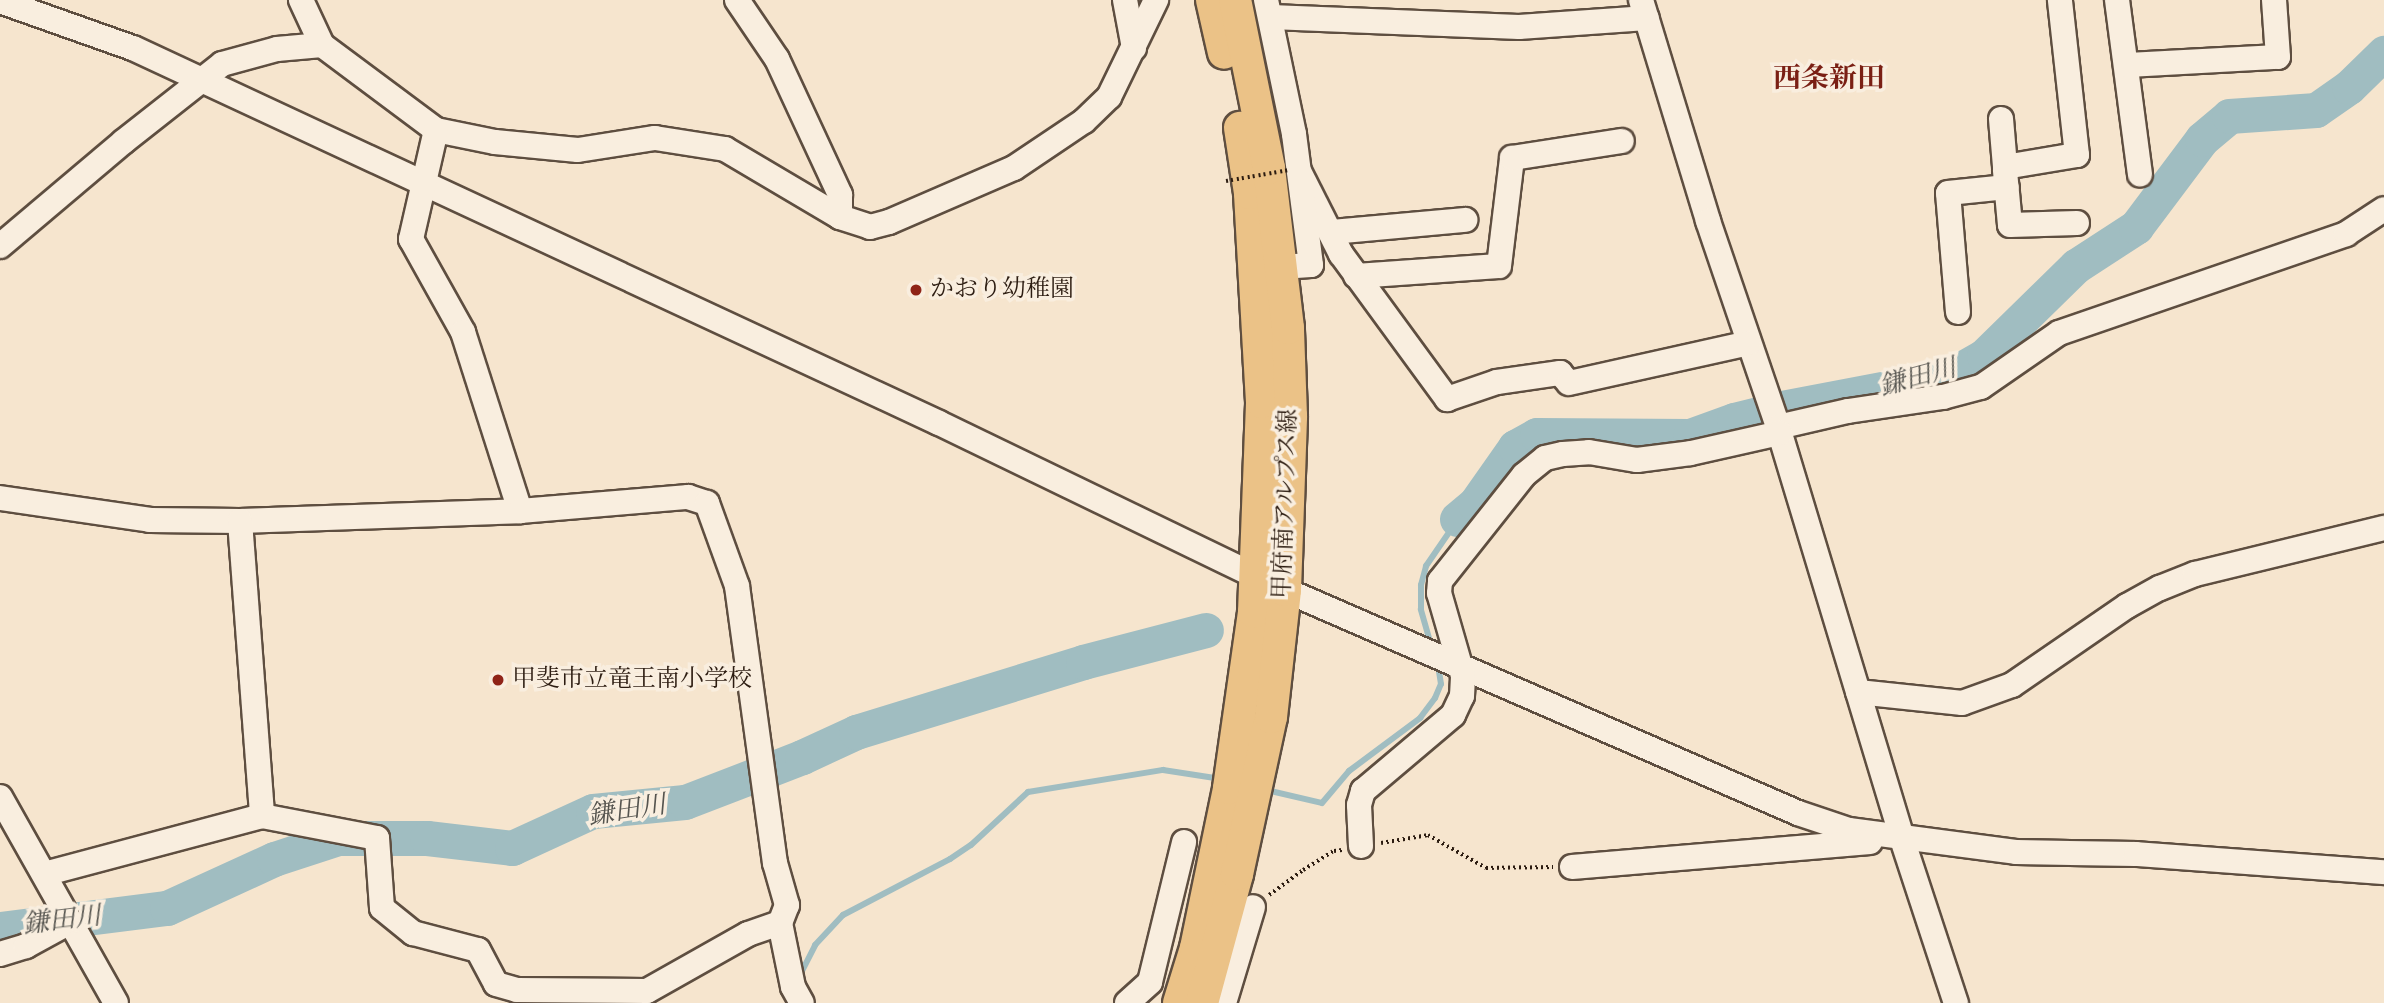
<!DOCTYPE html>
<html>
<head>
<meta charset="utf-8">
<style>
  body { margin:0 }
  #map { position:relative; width:2384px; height:1003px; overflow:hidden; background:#f6e5ce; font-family:"Libre Bodoni","Noto Serif JP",serif }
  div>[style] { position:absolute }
  .stream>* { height:6px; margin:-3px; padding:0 3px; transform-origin:3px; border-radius:3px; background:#a0bdc1 }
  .river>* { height:35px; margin:-17.5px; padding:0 17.5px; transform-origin:17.5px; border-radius:17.5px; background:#a0bdc1 }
  .path>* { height:3.5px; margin-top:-1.75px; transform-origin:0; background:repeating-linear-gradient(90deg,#2c1c11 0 2px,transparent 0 5.5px) }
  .roads { filter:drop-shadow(2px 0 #5e4e40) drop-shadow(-2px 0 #5e4e40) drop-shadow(0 2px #5e4e40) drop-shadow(0 -2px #5e4e40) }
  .minor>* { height:24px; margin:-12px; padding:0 12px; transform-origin:12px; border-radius:12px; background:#f9eedf }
  .major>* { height:32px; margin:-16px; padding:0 16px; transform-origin:16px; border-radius:16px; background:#ebc287 }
  .path-bridge>* { height:3.5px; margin-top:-1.75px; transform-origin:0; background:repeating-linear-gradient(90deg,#2c1c11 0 2px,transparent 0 5.5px) }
  .dots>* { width:19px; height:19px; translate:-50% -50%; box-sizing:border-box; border:4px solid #f9eedf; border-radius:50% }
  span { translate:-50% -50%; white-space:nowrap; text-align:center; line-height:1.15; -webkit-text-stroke:7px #f9eedf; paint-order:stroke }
  .poi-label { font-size:24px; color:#2c1c11 }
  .left { translate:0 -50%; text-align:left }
  .street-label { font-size:24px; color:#2c1c11 }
  .water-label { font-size:26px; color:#55544f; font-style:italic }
  .quarter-label { font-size:28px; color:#7a1f14; font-weight:700 }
</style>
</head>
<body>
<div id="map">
  <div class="stream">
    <i style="left:1431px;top:645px;width:37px;rotate:-106deg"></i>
    <i style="left:1421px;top:609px;width:24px;rotate:-90deg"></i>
    <i style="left:1421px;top:585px;width:20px;rotate:-75deg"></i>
    <i style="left:1426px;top:566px;width:69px;rotate:-55.6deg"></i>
    <i style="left:1465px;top:509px;width:39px;rotate:-50deg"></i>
    <i style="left:1266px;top:790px;width:57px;rotate:13.1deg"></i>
    <i style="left:1322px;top:803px;width:42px;rotate:-49.8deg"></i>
    <i style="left:1349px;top:771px;width:89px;rotate:-36.7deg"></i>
    <i style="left:1420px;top:718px;width:25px;rotate:-53deg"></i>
    <i style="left:1435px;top:698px;width:15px;rotate:-67deg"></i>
    <i style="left:1441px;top:684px;width:19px;rotate:-99deg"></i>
    <i style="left:799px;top:977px;width:36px;rotate:-63deg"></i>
    <i style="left:815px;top:945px;width:41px;rotate:-47deg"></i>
    <i style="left:843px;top:915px;width:121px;rotate:-27.6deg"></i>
    <i style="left:950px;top:859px;width:25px;rotate:-34deg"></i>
    <i style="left:971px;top:845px;width:78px;rotate:-42.9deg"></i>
    <i style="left:1028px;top:792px;width:137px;rotate:-9.3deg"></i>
    <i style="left:1163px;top:770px;width:59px;rotate:8.8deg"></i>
  </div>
  <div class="river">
    <i style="left:1457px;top:519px;width:23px;rotate:-40deg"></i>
    <i style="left:1475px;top:504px;width:70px;rotate:-54.9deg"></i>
    <i style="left:1515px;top:447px;width:25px;rotate:-29deg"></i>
    <i style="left:1537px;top:435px;width:153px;rotate:0.4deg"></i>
    <i style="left:1690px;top:436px;width:47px;rotate:-20deg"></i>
    <i style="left:1734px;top:420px;width:49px;rotate:-14deg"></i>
    <i style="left:1782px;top:408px;width:170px;rotate:-10.8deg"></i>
    <i style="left:1949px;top:376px;width:40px;rotate:-29.7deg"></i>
    <i style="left:1984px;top:356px;width:129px;rotate:-44.4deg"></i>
    <i style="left:2076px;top:266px;width:72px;rotate:-33deg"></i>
    <i style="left:2136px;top:227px;width:110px;rotate:-53.1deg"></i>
    <i style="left:2202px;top:139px;width:35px;rotate:-40deg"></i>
    <i style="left:2229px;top:116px;width:87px;rotate:-3.9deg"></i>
    <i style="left:2316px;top:110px;width:40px;rotate:-34.9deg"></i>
    <i style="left:2349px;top:87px;width:49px;rotate:-44.2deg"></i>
    <i style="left:0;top:929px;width:168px;rotate:-7.2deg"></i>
    <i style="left:167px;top:908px;width:118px;rotate:-24.6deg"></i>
    <i style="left:274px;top:859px;width:67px;rotate:-18.2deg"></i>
    <i style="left:338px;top:838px;width:89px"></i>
    <i style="left:427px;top:838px;width:86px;rotate:6.7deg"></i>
    <i style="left:512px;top:848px;width:89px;rotate:-24.6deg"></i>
    <i style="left:593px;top:811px;width:92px;rotate:-5.6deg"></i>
    <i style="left:685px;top:802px;width:125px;rotate:-21deg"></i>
    <i style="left:802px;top:757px;width:60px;rotate:-24.8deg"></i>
    <i style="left:856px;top:732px;width:238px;rotate:-17.1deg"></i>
    <i style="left:1083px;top:662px;width:127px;rotate:-14.6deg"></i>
  </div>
  <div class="path">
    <i style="left:1381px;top:843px;width:48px;rotate:-9.7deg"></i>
    <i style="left:1428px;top:835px;width:67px;rotate:29.6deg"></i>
    <i style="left:1486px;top:868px;width:67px;rotate:-0.9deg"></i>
    <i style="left:1269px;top:895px;width:42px;rotate:-36.3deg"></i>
    <i style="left:1303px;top:870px;width:36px;rotate:-32deg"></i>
    <i style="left:1334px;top:851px;width:8px;rotate:-7deg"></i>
  </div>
  <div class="roads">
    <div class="minor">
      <i style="left:301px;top:0;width:50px;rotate:65deg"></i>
      <i style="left:322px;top:45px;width:142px;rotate:36.7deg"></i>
      <i style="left:436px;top:130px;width:60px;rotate:11.5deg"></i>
      <i style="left:495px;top:142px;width:83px;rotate:5.5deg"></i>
      <i style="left:578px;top:150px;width:78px;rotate:-8.9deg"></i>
      <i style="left:655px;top:138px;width:71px;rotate:8.9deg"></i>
      <i style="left:725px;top:149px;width:134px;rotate:30.6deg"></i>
      <i style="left:840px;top:217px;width:32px;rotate:18deg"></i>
      <i style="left:870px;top:227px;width:20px;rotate:-15deg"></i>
      <i style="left:889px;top:222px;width:136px;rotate:-23.4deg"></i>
      <i style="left:1014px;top:168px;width:84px;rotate:-33.9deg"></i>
      <i style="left:1084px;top:121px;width:35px;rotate:-44deg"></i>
      <i style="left:1109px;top:97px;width:108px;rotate:-64.1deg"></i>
      <i style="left:737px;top:0;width:71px;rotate:55.9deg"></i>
      <i style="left:777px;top:59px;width:150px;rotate:65.1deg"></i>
      <i style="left:840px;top:195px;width:22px;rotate:90deg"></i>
      <i style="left:1125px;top:0;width:49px;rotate:79.4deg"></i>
      <i style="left:1641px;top:0;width:231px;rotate:73.1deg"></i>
      <i style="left:1708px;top:221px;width:218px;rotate:71.2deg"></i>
      <i style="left:1778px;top:427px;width:430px;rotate:73.2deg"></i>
      <i style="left:1902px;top:839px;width:173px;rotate:71.8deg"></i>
      <i style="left:2117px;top:0;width:176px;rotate:82.5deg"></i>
      <i style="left:0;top:1px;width:141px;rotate:19.5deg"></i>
      <i style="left:133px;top:48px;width:889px;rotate:24.95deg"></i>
      <i style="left:939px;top:423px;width:384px;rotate:25.8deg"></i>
      <i style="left:1285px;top:590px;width:559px;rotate:23.49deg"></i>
      <i style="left:1798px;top:813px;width:54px;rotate:18.4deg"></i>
      <i style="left:1849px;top:830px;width:168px;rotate:7.5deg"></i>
      <i style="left:2016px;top:852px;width:120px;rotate:1deg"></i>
      <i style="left:2136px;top:854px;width:249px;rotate:4.2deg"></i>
      <i style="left:1271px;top:17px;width:248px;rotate:2.3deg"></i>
      <i style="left:1519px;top:27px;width:128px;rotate:-4deg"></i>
      <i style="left:2128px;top:65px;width:150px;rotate:-3.1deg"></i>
      <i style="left:2278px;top:57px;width:57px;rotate:-94deg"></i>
      <i style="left:2001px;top:119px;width:48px;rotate:85.2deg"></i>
      <i style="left:2005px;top:167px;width:73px;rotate:-9.5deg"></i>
      <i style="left:2077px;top:155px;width:156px;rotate:-96.3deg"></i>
      <i style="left:436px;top:130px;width:112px;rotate:102.9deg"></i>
      <i style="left:411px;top:239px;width:107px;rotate:60.8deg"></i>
      <i style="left:463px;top:332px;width:188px;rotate:72.3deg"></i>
      <i style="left:2005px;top:171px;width:54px;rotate:84.7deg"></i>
      <i style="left:2010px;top:225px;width:67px;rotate:-1.7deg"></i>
      <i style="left:1300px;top:173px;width:91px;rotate:63.2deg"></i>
      <i style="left:1341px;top:254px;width:180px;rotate:53.8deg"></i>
      <i style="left:1447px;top:399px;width:53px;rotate:-18.8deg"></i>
      <i style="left:1497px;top:382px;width:64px;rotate:-8.1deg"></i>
      <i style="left:1560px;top:373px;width:13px;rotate:48deg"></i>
      <i style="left:1569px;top:383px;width:184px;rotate:-12.5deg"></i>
      <i style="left:1332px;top:232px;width:134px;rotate:-5.2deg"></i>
      <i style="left:0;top:246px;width:161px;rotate:-40.2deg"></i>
      <i style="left:123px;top:142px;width:126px;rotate:-38.2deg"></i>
      <i style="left:222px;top:64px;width:57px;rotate:-15.3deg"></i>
      <i style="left:277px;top:49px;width:45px;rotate:-5.1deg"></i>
      <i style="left:1266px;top:268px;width:45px;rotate:-3.8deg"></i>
      <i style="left:1311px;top:265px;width:132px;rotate:-97.4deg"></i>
      <i style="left:1294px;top:134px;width:137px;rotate:-101.8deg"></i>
      <i style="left:1356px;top:276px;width:143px;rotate:-4deg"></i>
      <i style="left:1499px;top:266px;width:109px;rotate:-83.1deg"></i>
      <i style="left:1512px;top:158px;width:111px;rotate:-8.8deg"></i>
      <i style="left:1958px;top:312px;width:119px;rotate:-94.8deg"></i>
      <i style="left:1948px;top:193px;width:59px;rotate:-5.8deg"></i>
      <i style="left:1778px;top:427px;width:72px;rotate:-12.9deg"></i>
      <i style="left:1848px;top:411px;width:96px;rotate:-8.4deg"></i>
      <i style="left:1943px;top:397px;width:39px;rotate:-15deg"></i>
      <i style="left:1981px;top:387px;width:95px;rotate:-34.7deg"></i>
      <i style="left:2059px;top:333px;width:304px;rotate:-19deg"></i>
      <i style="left:2346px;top:234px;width:45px;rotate:-33.3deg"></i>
      <i style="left:0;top:498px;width:152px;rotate:8.3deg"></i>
      <i style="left:150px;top:520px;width:90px;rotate:0.6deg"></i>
      <i style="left:240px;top:521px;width:280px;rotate:-2deg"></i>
      <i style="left:520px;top:511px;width:169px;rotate:-4.8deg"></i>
      <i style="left:688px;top:497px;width:20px;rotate:18deg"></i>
      <i style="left:707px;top:503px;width:88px;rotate:70.1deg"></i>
      <i style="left:737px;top:586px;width:280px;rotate:82.2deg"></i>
      <i style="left:775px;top:863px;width:44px;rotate:74.1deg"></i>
      <i style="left:787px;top:905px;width:19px;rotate:111deg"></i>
      <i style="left:780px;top:923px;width:65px;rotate:78.5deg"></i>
      <i style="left:793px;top:987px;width:18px;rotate:61deg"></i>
      <i style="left:240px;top:521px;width:296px;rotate:85.7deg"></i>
      <i style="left:1858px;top:692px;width:105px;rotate:6deg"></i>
      <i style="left:1962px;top:703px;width:53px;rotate:-19.8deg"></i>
      <i style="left:2012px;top:685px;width:140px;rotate:-34.5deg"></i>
      <i style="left:2127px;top:606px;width:38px;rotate:-29deg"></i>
      <i style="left:2160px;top:588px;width:38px;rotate:-22deg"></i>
      <i style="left:2195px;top:574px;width:195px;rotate:-13.7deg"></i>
      <i style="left:0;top:797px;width:236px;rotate:60.6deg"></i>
      <i style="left:1361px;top:846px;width:41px;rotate:-92.8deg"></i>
      <i style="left:1359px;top:805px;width:15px;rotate:-74deg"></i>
      <i style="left:1363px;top:791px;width:118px;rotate:-40.2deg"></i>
      <i style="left:1453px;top:715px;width:21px;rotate:-65deg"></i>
      <i style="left:1462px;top:696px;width:20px;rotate:-87deg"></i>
      <i style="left:1463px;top:676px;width:86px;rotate:-106.1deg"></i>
      <i style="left:1439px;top:593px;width:12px;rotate:-85deg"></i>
      <i style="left:1440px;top:581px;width:135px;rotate:-51.6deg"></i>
      <i style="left:1524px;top:475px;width:27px;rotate:-39deg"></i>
      <i style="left:1545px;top:458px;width:18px;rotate:-13deg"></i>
      <i style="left:1563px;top:454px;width:26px;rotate:-4deg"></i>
      <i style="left:1589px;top:452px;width:49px;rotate:9.5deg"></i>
      <i style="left:1637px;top:460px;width:54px;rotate:-7.4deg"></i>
      <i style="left:1691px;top:453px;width:91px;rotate:-12.7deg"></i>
      <i style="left:1572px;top:867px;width:299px;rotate:-4.8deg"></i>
      <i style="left:44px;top:874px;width:226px;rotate:-14.9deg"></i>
      <i style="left:262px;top:816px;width:117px;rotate:10.8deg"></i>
      <i style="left:377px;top:838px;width:70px;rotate:85.9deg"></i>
      <i style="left:382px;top:908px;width:40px;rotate:39deg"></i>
      <i style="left:413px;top:933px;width:67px;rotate:14.7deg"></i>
      <i style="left:478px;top:950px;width:38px;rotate:62deg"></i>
      <i style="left:496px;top:984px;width:22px;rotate:16deg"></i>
      <i style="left:517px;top:990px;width:130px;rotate:0.4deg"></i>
      <i style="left:647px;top:991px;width:116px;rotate:-29.4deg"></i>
      <i style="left:748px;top:934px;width:34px;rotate:-19deg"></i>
      <i style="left:0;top:954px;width:27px;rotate:-17deg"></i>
      <i style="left:26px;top:946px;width:50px;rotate:-28.6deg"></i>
      <i style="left:1127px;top:1003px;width:31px;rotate:-42deg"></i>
      <i style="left:1150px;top:982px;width:144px;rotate:-76.3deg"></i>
      <i style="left:1224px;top:1003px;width:100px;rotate:-73.2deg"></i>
    </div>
    <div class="major">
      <i style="left:1212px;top:0;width:54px;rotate:77.2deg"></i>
      <i style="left:1179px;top:1003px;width:58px;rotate:-72.8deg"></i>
      <i style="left:1196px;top:948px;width:163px;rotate:-78.3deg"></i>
      <i style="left:1229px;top:788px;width:178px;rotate:-81.9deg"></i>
      <i style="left:1254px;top:612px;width:210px;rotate:-87.8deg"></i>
      <i style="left:1262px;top:402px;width:209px;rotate:-93.3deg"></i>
      <i style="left:1250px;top:193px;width:66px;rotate:-98.7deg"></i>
      <i style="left:1202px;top:1003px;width:134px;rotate:-74.8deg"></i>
      <i style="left:1237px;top:874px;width:161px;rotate:-77.8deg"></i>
      <i style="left:1271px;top:717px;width:128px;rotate:-83.7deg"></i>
      <i style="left:1285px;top:590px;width:174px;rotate:-88deg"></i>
      <i style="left:1291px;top:416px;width:88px;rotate:-92deg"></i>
      <i style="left:1288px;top:328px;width:161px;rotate:-96.8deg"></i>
      <i style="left:1269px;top:168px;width:171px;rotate:-101.4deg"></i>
    </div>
  </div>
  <div class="path-bridge">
    <i style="left:1226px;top:181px;width:64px;rotate:-9.9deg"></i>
  </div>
  <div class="dots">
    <i style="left:916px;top:290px;background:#8f2418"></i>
    <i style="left:498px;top:680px;background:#8f2418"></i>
  </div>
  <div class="poi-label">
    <span class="left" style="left:930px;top:290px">かおり幼稚園</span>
    <span class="left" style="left:512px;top:680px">甲斐市立竜王南小学校</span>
  </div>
  <div class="street-label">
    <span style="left:1286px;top:504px;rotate:-88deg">甲府南アルプス線</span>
  </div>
  <div class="water-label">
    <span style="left:1918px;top:378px;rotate:-15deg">鎌田川</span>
    <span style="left:627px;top:811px;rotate:-9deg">鎌田川</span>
    <span style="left:62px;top:921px;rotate:-7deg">鎌田川</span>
  </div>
  <div class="quarter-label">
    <span style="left:1829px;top:79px">西条新田</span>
  </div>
</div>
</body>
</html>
